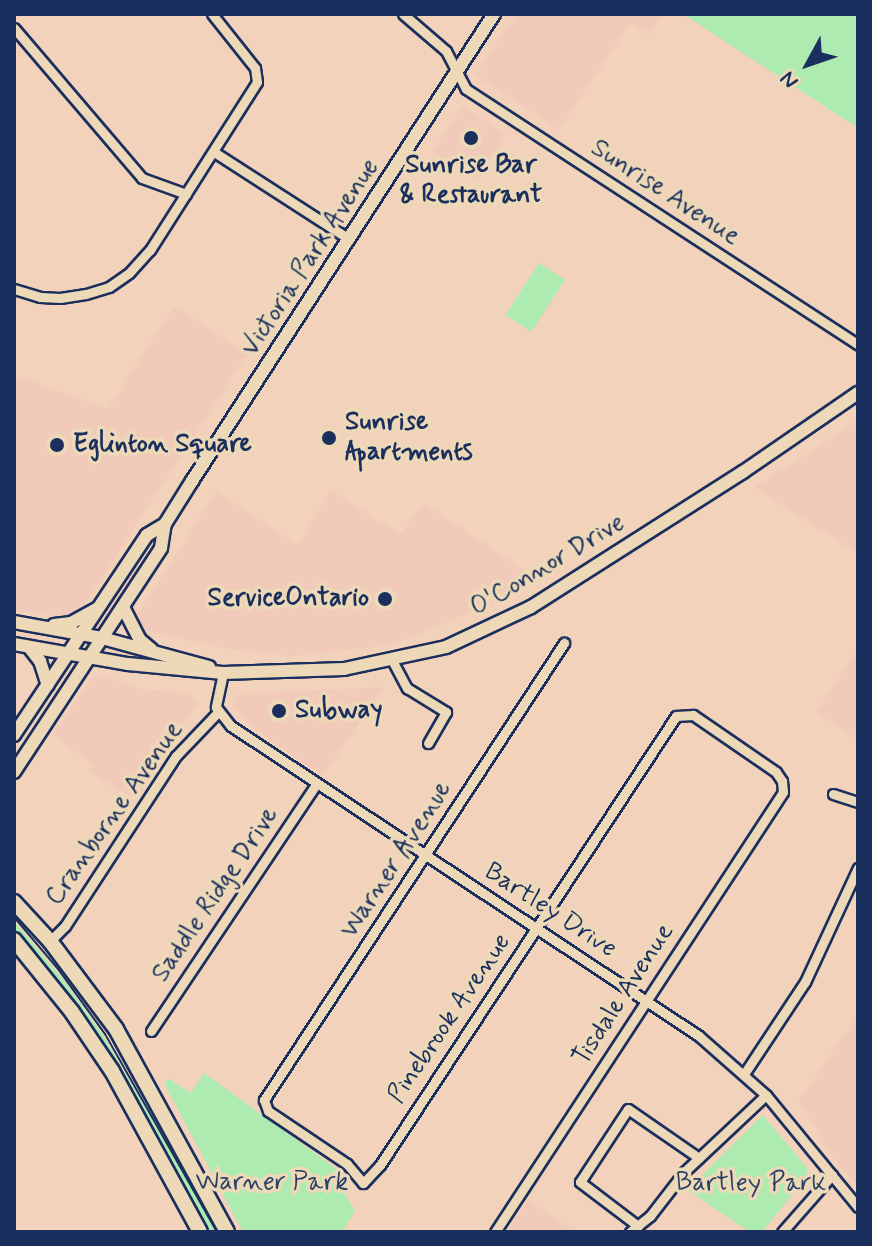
<!DOCTYPE html>
<html>
<head>
<meta charset="utf-8">
<style>
  body { margin:0 }
  #map { position:relative; width:872px; height:1246px; overflow:hidden; background:#f2d2ba; font-family:Mynerve,sans-serif }
  div>[style] { position:absolute }
  .built>* { inset:0; background:#f2caba; transform-origin:0 0 }
  .green>* { inset:0; background:#adebb1; transform-origin:0 0 }
  .roads { filter:drop-shadow(2px 0 #1b2f5e) drop-shadow(-2px 0 #1b2f5e) drop-shadow(0 2px #1b2f5e) drop-shadow(0 -2px #1b2f5e) }
  .minor>* { height:9px; margin:-4.5px; padding:0 4.5px; transform-origin:4.5px; border-radius:4.5px; background:#edd9b7 }
  .secondary>* { height:12px; margin:-6px; padding:0 6px; transform-origin:6px; border-radius:6px; background:#edd9b7 }
  .primary>* { height:14px; margin:-7px; padding:0 7px; transform-origin:7px; border-radius:7px; background:#edd9b7 }
  .tram>* { height:2px; margin:-1px; padding:0 1px; transform-origin:1px; border-radius:1px; background:#1b2f5e }
  .dots>* { width:22px; height:22px; translate:-50% -50%; box-sizing:border-box; border:4px solid #edd9b7; border-radius:50% }
  span { translate:-50% -50%; white-space:nowrap; text-align:center; line-height:1.15; -webkit-text-stroke:7px #edd9b7; paint-order:stroke }
  .poi-label { font-size:26px; color:#1b2f5e; font-weight:700 }
  .left { translate:0 -50%; text-align:left }
  .right { translate:-100% -50%; text-align:right }
  .street-label { font-size:26px; color:#1b2f5e }
  .park-label { font-size:26px; color:#2a4266 }
  .frame { position:absolute; inset:0; border:16px solid #1b2f5e; pointer-events:none }
  .north { position:absolute; left:768px; top:24px; width:80px; height:80px; -webkit-text-stroke:6px #edd9b7; paint-order:stroke; rotate:230deg; font-size:22px; font-weight:700; line-height:32px; text-align:center; color:#1b2f5e }
  .north::after { content:''; display:block; margin:auto; width:28px; height:36px; background:#1b2f5e; clip-path:polygon(50% 0,100% 100%,50% 72%,0 100%) }
</style>
</head>
<body>
<div id="map">
  <div class="built">
    <i style="clip-path:polygon(517px 14px,664px 14px,649px 34px,631px 23px,559px 130px,475px 75px)"></i>
    <i style="left:462px;top:106px;width:52px;height:54px;rotate:32deg"></i>
    <i style="clip-path:polygon(174px 307px,248px 353px,75px 619px,14px 610px,14px 375px,108px 409px)"></i>
    <i style="clip-path:polygon(858px 421px,858px 554px,755px 487px)"></i>
    <i style="clip-path:polygon(331px 490px,400px 534px,424px 503px,538px 579px,472px 612px,391px 645px,292px 656px,228px 649px,143px 630px,134px 620px,216px 492px,298px 545px)"></i>
    <i style="clip-path:polygon(858px 649px,858px 739px,816px 712px)"></i>
    <i style="clip-path:polygon(106px 676px,135px 688px,188px 693px,199px 704px,148px 769px,132px 798px,89px 771px,94px 765px,53px 734px,93px 677px)"></i>
    <i style="clip-path:polygon(384px 687px,323px 776px,268px 739px,233px 706px,237px 694px)"></i>
    <i style="clip-path:polygon(858px 1016px,858px 1185px,839px 1166px,798px 1101px)"></i>
    <i style="clip-path:polygon(528px 1200px,574px 1232px,506px 1232px)"></i>
  </div>
  <div class="green">
    <i style="clip-path:polygon(683px 14px,858px 14px,858px 128px)"></i>
    <i style="left:539px;top:263px;width:31px;height:62px;rotate:33deg"></i>
    <i style="clip-path:polygon(14px 921px,63px 979px,103px 1035px,219px 1232px,208px 1232px,107px 1051px,67px 994px,14px 929px)"></i>
    <i style="clip-path:polygon(204px 1073px,345px 1175px,344px 1192px,355px 1211px,342px 1232px,243px 1232px,164px 1083px,169px 1079px,191px 1093px)"></i>
    <i style="clip-path:polygon(763px 1115px,807px 1168px,808px 1175px,762px 1232px,750px 1232px,687px 1190px)"></i>
  </div>
  <div class="roads">
    <div class="minor">
      <i style="left:403px;top:14px;width:57px;rotate:40.7deg"></i>
      <i style="left:446px;top:51px;width:43px;rotate:62.2deg"></i>
      <i style="left:466px;top:89px;width:468px;rotate:33.1deg"></i>
      <i style="left:14px;top:28px;width:197px;rotate:49.5deg"></i>
      <i style="left:142px;top:178px;width:47px;rotate:20deg"></i>
      <i style="left:214px;top:152px;width:161px;rotate:32.8deg"></i>
      <i style="left:14px;top:289px;width:27px;rotate:17deg"></i>
      <i style="left:40px;top:297px;width:20px;rotate:3deg"></i>
      <i style="left:60px;top:298px;width:26px;rotate:-9deg"></i>
      <i style="left:86px;top:294px;width:24px;rotate:-17deg"></i>
      <i style="left:109px;top:287px;width:24px;rotate:-35deg"></i>
      <i style="left:129px;top:273px;width:31px;rotate:-48deg"></i>
      <i style="left:150px;top:250px;width:199px;rotate:-57.5deg"></i>
      <i style="left:257px;top:82px;width:14px;rotate:-98deg"></i>
      <i style="left:255px;top:68px;width:69px;rotate:-128.5deg"></i>
      <i style="left:393px;top:662px;width:30px;rotate:62deg"></i>
      <i style="left:407px;top:688px;width:46px;rotate:31.6deg"></i>
      <i style="left:446px;top:712px;width:36px;rotate:120deg"></i>
      <i style="left:223px;top:673px;width:35px;rotate:102deg"></i>
      <i style="left:216px;top:707px;width:24px;rotate:52deg"></i>
      <i style="left:231px;top:726px;width:561px;rotate:33.52deg"></i>
      <i style="left:699px;top:1036px;width:89px;rotate:41.4deg"></i>
      <i style="left:766px;top:1095px;width:145px;rotate:50.6deg"></i>
      <i style="left:833px;top:794px;width:26px;rotate:18deg"></i>
      <i style="left:50px;top:941px;width:21px;rotate:-45deg"></i>
      <i style="left:65px;top:926px;width:203px;rotate:-56.9deg"></i>
      <i style="left:176px;top:756px;width:61px;rotate:-46.3deg"></i>
      <i style="left:151px;top:1031px;width:298px;rotate:-56.2deg"></i>
      <i style="left:744px;top:1074px;width:110px;rotate:-56.5deg"></i>
      <i style="left:805px;top:982px;width:126px;rotate:-65.1deg"></i>
      <i style="left:638px;top:1226px;width:73px;rotate:-142.8deg"></i>
      <i style="left:580px;top:1182px;width:87px;rotate:-56.7deg"></i>
      <i style="left:628px;top:1109px;width:86px;rotate:34.6deg"></i>
      <i style="left:495px;top:1232px;width:526px;rotate:-56.79deg"></i>
      <i style="left:783px;top:792px;width:11px;rotate:-95deg"></i>
      <i style="left:782px;top:781px;width:11px;rotate:-124deg"></i>
      <i style="left:776px;top:772px;width:101px;rotate:-145.5deg"></i>
      <i style="left:693px;top:715px;width:17px;rotate:177deg"></i>
      <i style="left:676px;top:716px;width:538px;rotate:123.39deg"></i>
      <i style="left:380px;top:1165px;width:25px;rotate:133deg"></i>
      <i style="left:363px;top:1183px;width:25px;rotate:-130deg"></i>
      <i style="left:347px;top:1164px;width:95px;rotate:-146.1deg"></i>
      <i style="left:268px;top:1111px;width:12px;rotate:-110deg"></i>
      <i style="left:264px;top:1100px;width:547px;rotate:-56.72deg"></i>
      <i style="left:630px;top:1232px;width:26px;rotate:-39deg"></i>
      <i style="left:650px;top:1216px;width:56px;rotate:-52.3deg"></i>
      <i style="left:684px;top:1172px;width:112px;rotate:-43.2deg"></i>
      <i style="left:782px;top:1232px;width:76px;rotate:-48.7deg"></i>
    </div>
    <div class="secondary">
      <i style="left:123px;top:607px;width:36px;rotate:63deg"></i>
      <i style="left:139px;top:639px;width:16px;rotate:40deg"></i>
      <i style="left:14px;top:622px;width:89px;rotate:10.3deg"></i>
      <i style="left:102px;top:638px;width:111px;rotate:15.2deg"></i>
      <i style="left:54px;top:625px;width:17px;rotate:-7deg"></i>
      <i style="left:71px;top:623px;width:29px;rotate:-29deg"></i>
      <i style="left:14px;top:644px;width:116px;rotate:10deg"></i>
      <i style="left:128px;top:664px;width:95px;rotate:5.4deg"></i>
      <i style="left:223px;top:673px;width:121px;rotate:-1.9deg"></i>
      <i style="left:344px;top:669px;width:104px;rotate:-12.2deg"></i>
      <i style="left:446px;top:647px;width:94px;rotate:-25.2deg"></i>
      <i style="left:531px;top:607px;width:251px;rotate:-32.5deg"></i>
      <i style="left:743px;top:472px;width:140px;rotate:-34.5deg"></i>
      <i style="left:29px;top:647px;width:18px;rotate:52deg"></i>
      <i style="left:40px;top:661px;width:25px;rotate:72deg"></i>
      <i style="left:14px;top:735px;width:240px;rotate:-56.4deg"></i>
      <i style="left:147px;top:535px;width:21px;rotate:-31deg"></i>
      <i style="left:14px;top:772px;width:268px;rotate:-56.7deg"></i>
      <i style="left:161px;top:548px;width:24px;rotate:-81deg"></i>
      <i style="left:165px;top:524px;width:51px;rotate:-57.9deg"></i>
      <i style="left:192px;top:481px;width:556px;rotate:-57.11deg"></i>
    </div>
    <div class="primary">
      <i style="left:14px;top:902px;width:53px;rotate:47.3deg"></i>
      <i style="left:50px;top:941px;width:110px;rotate:53.1deg"></i>
      <i style="left:116px;top:1029px;width:231px;rotate:61.3deg"></i>
      <i style="left:14px;top:940px;width:92px;rotate:51.1deg"></i>
      <i style="left:72px;top:1012px;width:71px;rotate:55.9deg"></i>
      <i style="left:112px;top:1071px;width:183px;rotate:61.3deg"></i>
    </div>
  </div>
  <div class="tram">
    <i style="left:14px;top:917px;width:68px;rotate:49.8deg"></i>
    <i style="left:58px;top:969px;width:80px;rotate:54.1deg"></i>
    <i style="left:105px;top:1034px;width:227px;rotate:60.5deg"></i>
  </div>
  <div class="dots">
    <i style="left:471px;top:138px;background:#1b2f5e"></i>
    <i style="left:329px;top:438px;background:#1b2f5e"></i>
    <i style="left:57px;top:445px;background:#1b2f5e"></i>
    <i style="left:385px;top:599px;background:#1b2f5e"></i>
    <i style="left:279px;top:711px;background:#1b2f5e"></i>
  </div>
  <div class="poi-label">
    <span style="left:471px;top:181px">Sunrise Bar<br>&amp; Restaurant</span>
    <span class="left" style="left:345px;top:438px">Sunrise<br>Apartments</span>
    <span class="left" style="left:73px;top:445px">Eglinton Square</span>
    <span class="right" style="left:369px;top:599px">ServiceOntario</span>
    <span class="left" style="left:295px;top:711px">Subway</span>
  </div>
  <div class="street-label">
    <span style="left:665px;top:193px;rotate:33deg">Sunrise Avenue</span>
    <span style="left:311px;top:258px;rotate:-57deg">Victoria Park Avenue</span>
    <span style="left:548px;top:566px;rotate:-31deg">O'Connor Drive</span>
    <span style="left:115px;top:814px;rotate:-55deg">Cranborne Avenue</span>
    <span style="left:397px;top:860px;rotate:-57deg">Warner Avenue</span>
    <span style="left:216px;top:895px;rotate:-56deg">Saddle Ridge Drive</span>
    <span style="left:550px;top:911px;rotate:33deg">Bartley Drive</span>
    <span style="left:624px;top:995px;rotate:-57deg">Tisdale Avenue</span>
    <span style="left:450px;top:1019px;rotate:-56deg">Pinebrook Avenue</span>
  </div>
  <div class="park-label">
    <span style="left:272px;top:1183px">Warner Park</span>
    <span style="left:751px;top:1184px">Bartley Park</span>
  </div>
  <div class="frame"></div>
  <div class="north">N</div>
</div>
</body>
</html>
